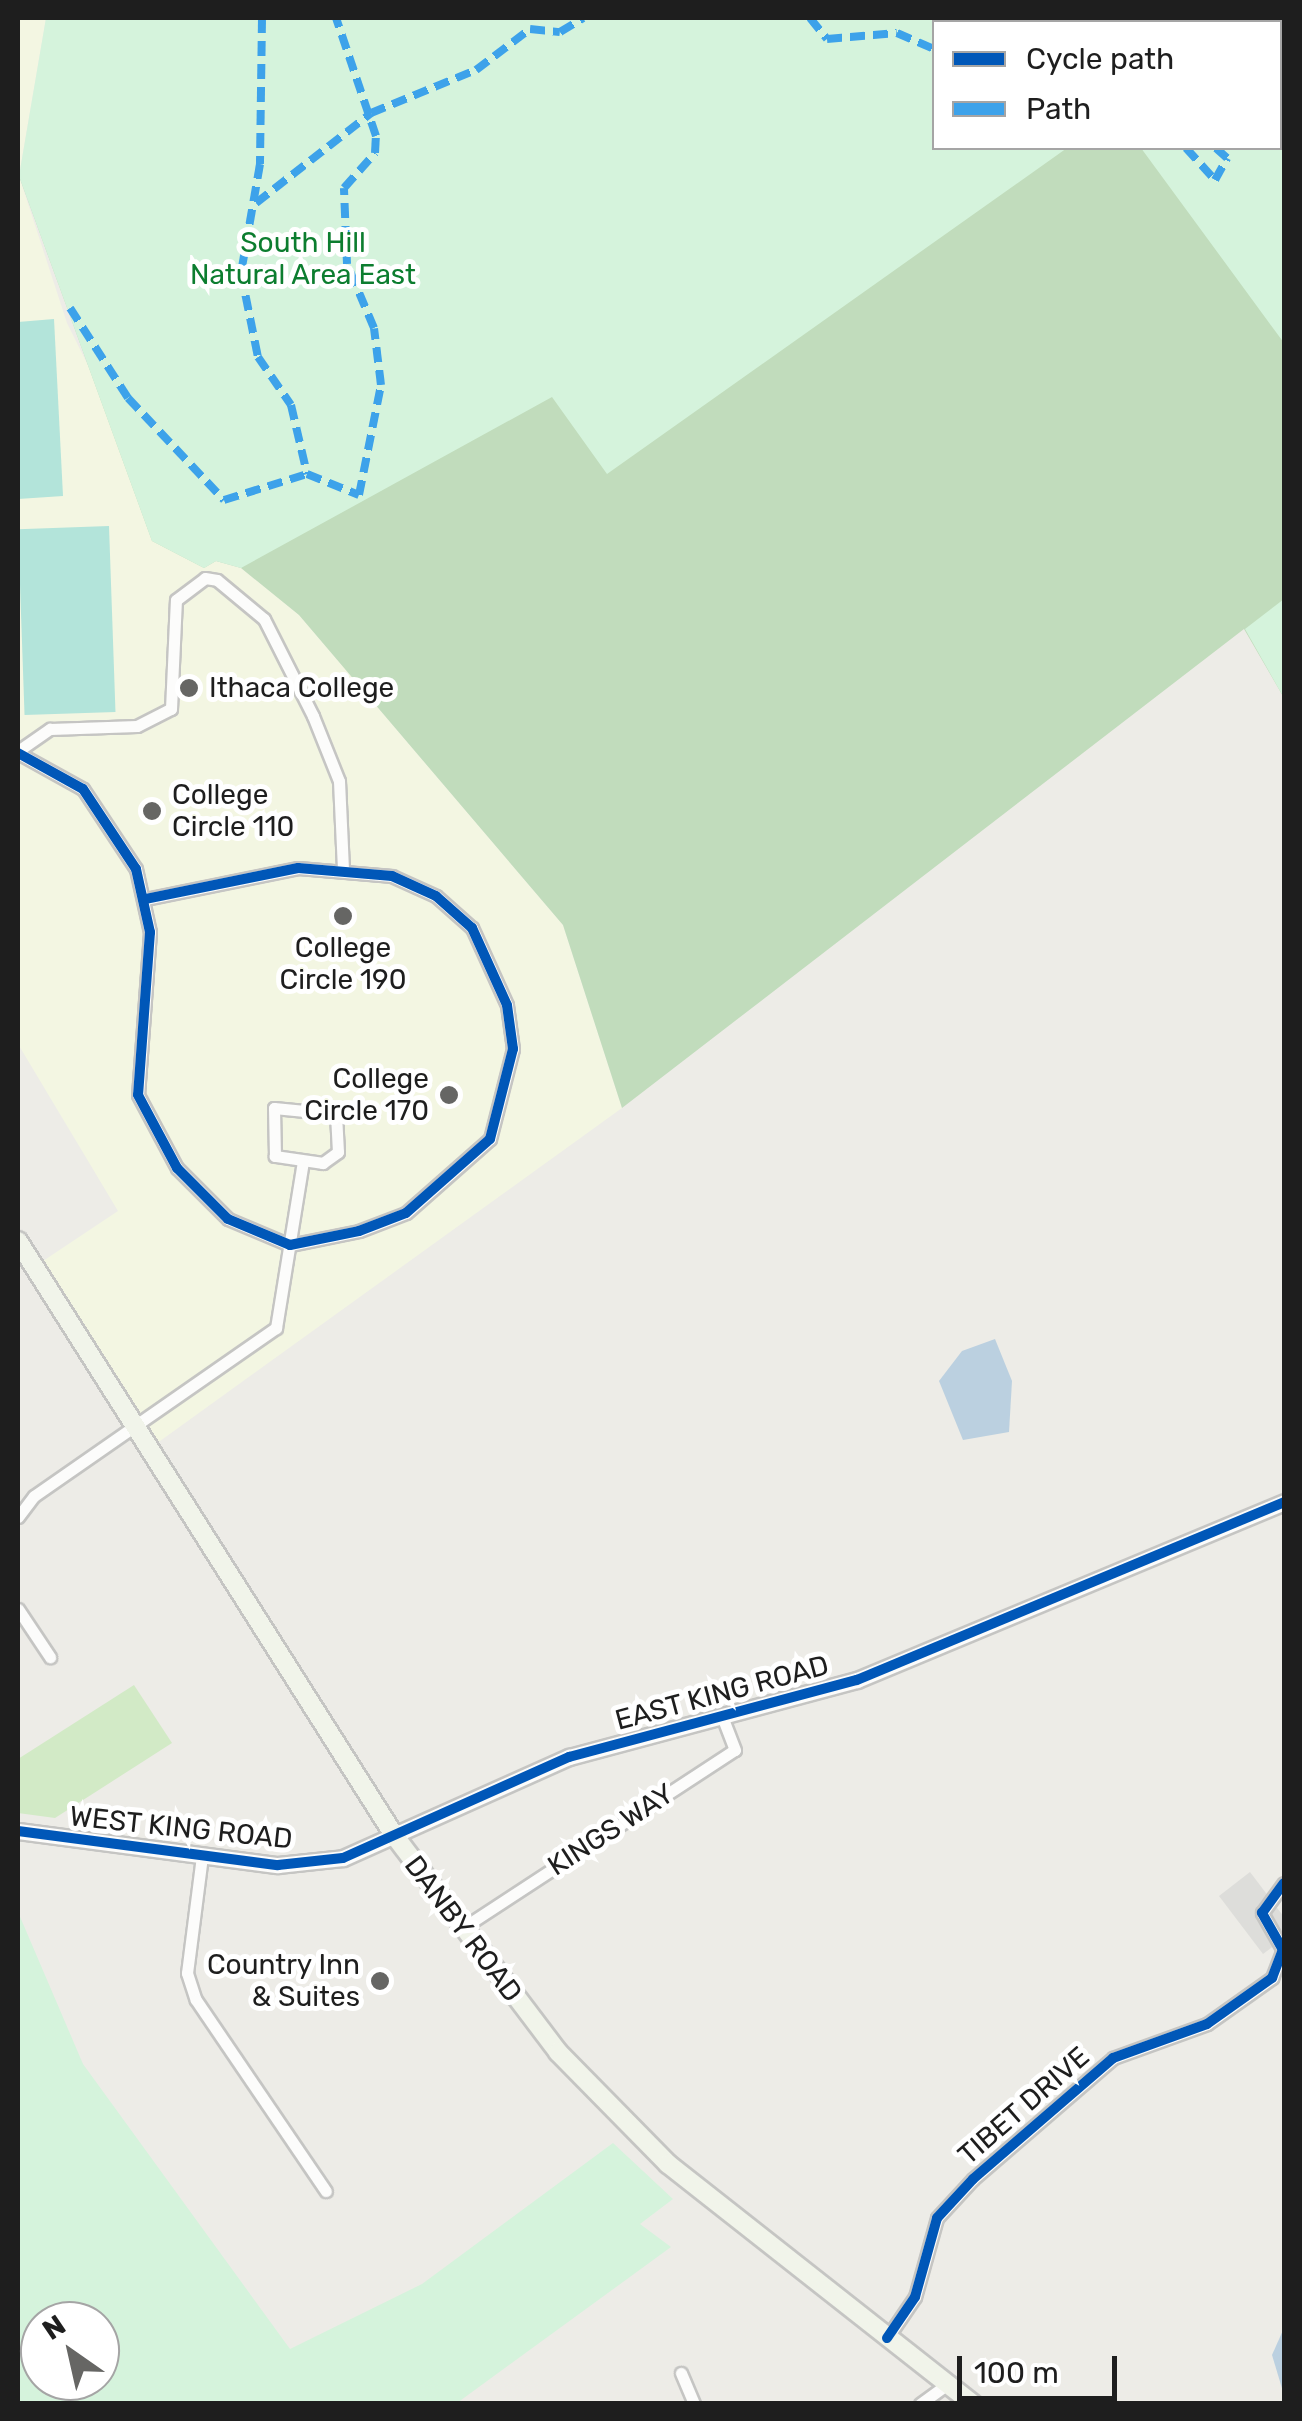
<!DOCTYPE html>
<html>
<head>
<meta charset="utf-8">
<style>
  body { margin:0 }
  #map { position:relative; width:1302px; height:2421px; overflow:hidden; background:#edece7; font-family:Rubik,sans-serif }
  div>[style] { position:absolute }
  .education>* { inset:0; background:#f3f6e2 }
  .grass>* { inset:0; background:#d2eac6 }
  .forest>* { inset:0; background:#c1dcbc }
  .park>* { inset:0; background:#d5f3dc }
  .pitch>* { inset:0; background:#b3e4da; transform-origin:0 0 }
  .parking>* { inset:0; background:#ddddda }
  .water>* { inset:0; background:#bbd0e0 }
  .roads { filter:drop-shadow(2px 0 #c5c5c3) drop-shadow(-2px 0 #c5c5c3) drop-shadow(0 2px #c5c5c3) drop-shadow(0 -2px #c5c5c3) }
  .minor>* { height:11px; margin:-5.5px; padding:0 5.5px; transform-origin:5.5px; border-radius:5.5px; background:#fcfcfb }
  .tertiary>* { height:15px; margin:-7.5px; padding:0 7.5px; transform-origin:7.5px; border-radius:7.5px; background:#fcfcfb }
  .secondary>* { height:18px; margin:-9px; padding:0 9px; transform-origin:9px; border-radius:9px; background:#f1f4ea }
  .quiet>* { height:8px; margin-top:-4px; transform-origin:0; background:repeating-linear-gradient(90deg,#3da2ea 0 15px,transparent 0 23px) }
  .cycleway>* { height:10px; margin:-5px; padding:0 5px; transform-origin:5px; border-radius:5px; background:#0057b8 }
  .dots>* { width:28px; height:28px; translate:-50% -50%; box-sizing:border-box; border:5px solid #fff; border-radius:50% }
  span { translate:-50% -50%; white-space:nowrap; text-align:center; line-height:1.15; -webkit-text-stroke:10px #fff; paint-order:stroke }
  .park-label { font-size:28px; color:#0c7d2f }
  .poi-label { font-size:28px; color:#1e1e1e }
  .left { translate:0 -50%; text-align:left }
  .right { translate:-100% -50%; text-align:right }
  .street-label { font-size:28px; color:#1e1e1e }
  .frame { position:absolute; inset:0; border:20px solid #1e1e1e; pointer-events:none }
  .legend { position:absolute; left:932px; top:20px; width:350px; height:130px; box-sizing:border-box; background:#fff; border:2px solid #a5a5a5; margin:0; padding:12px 18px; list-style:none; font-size:30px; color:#1e1e1e }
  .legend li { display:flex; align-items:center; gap:20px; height:50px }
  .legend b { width:50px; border:2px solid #a5a5a5 }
  .north { position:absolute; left:20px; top:2301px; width:100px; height:100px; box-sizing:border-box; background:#fff; border:2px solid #a5a5a5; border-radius:50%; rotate:326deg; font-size:28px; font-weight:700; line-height:40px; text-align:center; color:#1e1e1e }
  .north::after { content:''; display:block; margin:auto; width:35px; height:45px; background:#666664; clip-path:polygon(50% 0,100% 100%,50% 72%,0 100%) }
  .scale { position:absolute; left:957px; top:2356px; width:160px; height:45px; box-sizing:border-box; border:5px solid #1e1e1e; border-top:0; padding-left:12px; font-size:30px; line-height:35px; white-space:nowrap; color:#1e1e1e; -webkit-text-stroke:8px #fff; paint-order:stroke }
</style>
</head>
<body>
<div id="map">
  <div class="education">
    <i style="clip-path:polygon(18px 18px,46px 18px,19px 176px,67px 323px,179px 549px,204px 568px,216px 561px,241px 568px,299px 615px,563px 925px,622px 1108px,149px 1449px,34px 1267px,118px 1211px,18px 1044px)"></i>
  </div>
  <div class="grass">
    <i style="clip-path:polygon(134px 1685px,172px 1743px,55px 1818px,18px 1813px,18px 1759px)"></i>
  </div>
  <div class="forest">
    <i style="clip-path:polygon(934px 22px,934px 148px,1162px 148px,1284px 296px,1284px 698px,1244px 629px,622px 1108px,563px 925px,299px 615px,241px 568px,216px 561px,204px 568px,152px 541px,19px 176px,45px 119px)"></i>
  </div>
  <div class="park">
    <i style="clip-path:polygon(46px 18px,1284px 18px,1284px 343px,1141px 148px,1280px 148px,1280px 22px,934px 22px,934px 148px,1067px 148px,607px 474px,552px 397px,241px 568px,216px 561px,204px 568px,152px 541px,19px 176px)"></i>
    <i style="clip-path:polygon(1284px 599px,1284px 698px,1245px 629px)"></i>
    <i style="clip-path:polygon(evenodd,18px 1912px,83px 2064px,290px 2349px,422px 2284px,613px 2143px,673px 2199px,640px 2224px,671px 2247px,457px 2403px,18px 2403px,18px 1912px,40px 2321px,100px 2321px,100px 2381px,40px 2381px,40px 2321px)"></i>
  </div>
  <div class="pitch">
    <i style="clip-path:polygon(54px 319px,63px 496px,18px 499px,18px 322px)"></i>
    <i style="left:109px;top:526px;width:186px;height:91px;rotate:88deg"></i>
  </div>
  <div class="parking">
    <i style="clip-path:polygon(1250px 1872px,1284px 1917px,1284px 1938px,1263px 1954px,1219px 1896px)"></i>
  </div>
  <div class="water">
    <i style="clip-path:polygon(995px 1339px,1012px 1381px,1009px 1432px,963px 1440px,939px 1381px,962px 1351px)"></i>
    <i style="clip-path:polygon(1284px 2328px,1284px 2395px,1272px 2355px)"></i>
  </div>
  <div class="roads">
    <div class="minor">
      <i style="left:18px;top:751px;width:39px;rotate:-35deg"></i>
      <i style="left:50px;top:729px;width:87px;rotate:-2deg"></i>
      <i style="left:137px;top:726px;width:38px;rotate:-27deg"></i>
      <i style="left:171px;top:709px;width:109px;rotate:-87.4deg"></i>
      <i style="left:176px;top:600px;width:36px;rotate:-37deg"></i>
      <i style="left:205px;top:578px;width:12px;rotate:9deg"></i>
      <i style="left:217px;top:580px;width:61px;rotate:39.7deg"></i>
      <i style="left:264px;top:619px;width:109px;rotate:63.2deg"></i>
      <i style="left:313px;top:716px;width:70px;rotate:68.2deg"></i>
      <i style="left:339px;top:781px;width:89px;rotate:87.4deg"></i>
      <i style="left:18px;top:753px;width:74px;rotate:29deg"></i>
      <i style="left:83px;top:789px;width:96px;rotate:56.5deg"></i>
      <i style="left:136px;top:869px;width:65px;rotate:77.5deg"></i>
      <i style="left:150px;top:932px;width:163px;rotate:94.2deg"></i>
      <i style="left:138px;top:1095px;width:83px;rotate:61.9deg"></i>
      <i style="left:177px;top:1168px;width:72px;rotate:45deg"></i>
      <i style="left:228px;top:1219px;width:67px;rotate:22.8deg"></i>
      <i style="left:290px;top:1245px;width:70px;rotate:-11.5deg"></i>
      <i style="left:359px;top:1231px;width:50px;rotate:-21deg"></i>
      <i style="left:406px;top:1213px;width:112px;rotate:-41.4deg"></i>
      <i style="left:490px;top:1139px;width:93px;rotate:-75.7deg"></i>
      <i style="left:513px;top:1049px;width:44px;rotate:-97.8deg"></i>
      <i style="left:507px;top:1005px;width:85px;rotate:-114.4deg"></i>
      <i style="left:472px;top:928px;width:48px;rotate:-138.4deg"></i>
      <i style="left:436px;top:896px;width:48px;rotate:-155.6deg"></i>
      <i style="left:392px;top:876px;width:94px;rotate:-175.1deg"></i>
      <i style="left:298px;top:868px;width:155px;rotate:168.5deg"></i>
      <i style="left:274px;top:1108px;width:62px;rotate:5.5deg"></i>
      <i style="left:336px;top:1114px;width:38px;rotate:87deg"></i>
      <i style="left:338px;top:1152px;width:19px;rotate:144deg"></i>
      <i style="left:323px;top:1163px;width:49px;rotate:-171.7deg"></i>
      <i style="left:275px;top:1156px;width:48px;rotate:-91.2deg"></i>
      <i style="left:18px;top:1517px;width:26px;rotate:-53deg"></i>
      <i style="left:34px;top:1496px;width:295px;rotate:-34.8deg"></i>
      <i style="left:276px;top:1328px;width:168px;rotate:-80.8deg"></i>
      <i style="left:18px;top:1609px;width:58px;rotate:56.3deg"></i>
      <i style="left:202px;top:1856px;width:118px;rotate:97.3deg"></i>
      <i style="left:187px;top:1973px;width:28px;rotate:72deg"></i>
      <i style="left:196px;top:2000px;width:231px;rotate:55.8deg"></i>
      <i style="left:461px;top:1929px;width:327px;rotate:-33.2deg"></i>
      <i style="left:735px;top:1750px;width:33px;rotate:-111deg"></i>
      <i style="left:887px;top:2338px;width:50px;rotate:-55.7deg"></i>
      <i style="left:915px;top:2297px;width:82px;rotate:-74.4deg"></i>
      <i style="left:937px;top:2218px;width:53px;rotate:-47.3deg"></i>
      <i style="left:973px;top:2179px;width:185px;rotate:-40.8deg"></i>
      <i style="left:1113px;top:2058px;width:100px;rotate:-19.9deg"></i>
      <i style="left:1207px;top:2024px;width:80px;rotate:-35.3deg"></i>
      <i style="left:1272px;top:1978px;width:30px;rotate:-69deg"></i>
      <i style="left:1283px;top:1950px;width:43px;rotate:-119.6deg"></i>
      <i style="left:1262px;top:1913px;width:37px;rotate:-54deg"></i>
      <i style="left:681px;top:2373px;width:34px;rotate:67deg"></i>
      <i style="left:920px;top:2404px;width:34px;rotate:-36deg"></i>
    </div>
    <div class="tertiary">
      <i style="left:18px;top:1831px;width:262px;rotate:7.5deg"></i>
      <i style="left:278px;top:1865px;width:65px;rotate:-6.1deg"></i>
      <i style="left:343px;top:1858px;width:248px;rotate:-24.1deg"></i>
      <i style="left:569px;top:1757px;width:298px;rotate:-15deg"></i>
      <i style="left:857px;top:1680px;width:463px;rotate:-22.6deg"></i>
    </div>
    <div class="secondary">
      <i style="left:18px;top:1241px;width:703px;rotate:57.67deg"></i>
      <i style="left:394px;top:1835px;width:272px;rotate:52.9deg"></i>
      <i style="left:558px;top:2052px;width:157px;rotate:45.5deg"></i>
      <i style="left:668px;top:2164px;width:388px;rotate:38.2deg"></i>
    </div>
  </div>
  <div class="quiet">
    <i style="left:262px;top:18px;width:146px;rotate:90.8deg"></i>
    <i style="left:260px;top:164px;width:111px;rotate:99.9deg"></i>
    <i style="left:241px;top:273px;width:86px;rotate:78.6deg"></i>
    <i style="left:258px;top:357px;width:58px;rotate:55.5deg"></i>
    <i style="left:291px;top:405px;width:71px;rotate:76.9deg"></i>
    <i style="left:810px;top:18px;width:27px;rotate:51deg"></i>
    <i style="left:827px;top:39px;width:70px;rotate:-4.9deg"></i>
    <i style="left:897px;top:33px;width:40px;rotate:23.4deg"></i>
    <i style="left:1247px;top:22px;width:4px;rotate:-63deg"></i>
    <i style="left:1186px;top:148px;width:43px;rotate:47.8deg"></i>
    <i style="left:1215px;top:180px;width:25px;rotate:-61deg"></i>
    <i style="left:1227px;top:158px;width:15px;rotate:-138deg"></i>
    <i style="left:256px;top:203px;width:146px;rotate:-38deg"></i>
    <i style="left:371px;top:113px;width:113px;rotate:-22.3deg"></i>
    <i style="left:476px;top:70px;width:68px;rotate:-37.2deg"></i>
    <i style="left:530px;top:29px;width:30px;rotate:6deg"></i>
    <i style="left:560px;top:32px;width:27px;rotate:-31deg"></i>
    <i style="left:70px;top:308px;width:107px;rotate:57.2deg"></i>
    <i style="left:128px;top:398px;width:140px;rotate:46.7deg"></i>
    <i style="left:224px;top:500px;width:87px;rotate:-17.4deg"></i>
    <i style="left:307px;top:474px;width:56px;rotate:22deg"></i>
    <i style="left:359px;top:495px;width:112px;rotate:-78.7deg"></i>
    <i style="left:381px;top:385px;width:57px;rotate:-97deg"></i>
    <i style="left:374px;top:328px;width:69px;rotate:-112.9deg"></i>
    <i style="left:347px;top:264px;width:76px;rotate:-92.3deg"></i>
    <i style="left:344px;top:188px;width:47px;rotate:-48.5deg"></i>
    <i style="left:375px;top:153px;width:17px;rotate:-87deg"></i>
    <i style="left:376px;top:136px;width:125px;rotate:-108.7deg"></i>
  </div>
  <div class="cycleway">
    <i style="left:18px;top:753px;width:74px;rotate:29deg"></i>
    <i style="left:83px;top:789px;width:96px;rotate:56.5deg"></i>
    <i style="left:136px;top:869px;width:65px;rotate:77.5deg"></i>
    <i style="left:150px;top:932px;width:163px;rotate:94.2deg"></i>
    <i style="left:138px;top:1095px;width:83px;rotate:61.9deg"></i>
    <i style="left:177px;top:1168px;width:72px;rotate:45deg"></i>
    <i style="left:228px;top:1219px;width:67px;rotate:22.8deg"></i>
    <i style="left:290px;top:1245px;width:70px;rotate:-11.5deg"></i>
    <i style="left:359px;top:1231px;width:50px;rotate:-21deg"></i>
    <i style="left:406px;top:1213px;width:112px;rotate:-41.4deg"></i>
    <i style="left:490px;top:1139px;width:93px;rotate:-75.7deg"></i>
    <i style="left:513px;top:1049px;width:44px;rotate:-97.8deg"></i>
    <i style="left:507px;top:1005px;width:85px;rotate:-114.4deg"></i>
    <i style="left:472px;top:928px;width:48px;rotate:-138.4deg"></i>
    <i style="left:436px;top:896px;width:48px;rotate:-155.6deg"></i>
    <i style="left:392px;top:876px;width:94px;rotate:-175.1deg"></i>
    <i style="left:298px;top:868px;width:155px;rotate:168.5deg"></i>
    <i style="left:18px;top:1831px;width:262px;rotate:7.5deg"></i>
    <i style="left:278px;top:1865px;width:65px;rotate:-6.1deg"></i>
    <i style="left:343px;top:1858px;width:248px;rotate:-24.1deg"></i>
    <i style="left:569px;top:1757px;width:298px;rotate:-15deg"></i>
    <i style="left:857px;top:1680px;width:463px;rotate:-22.6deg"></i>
    <i style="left:887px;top:2338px;width:50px;rotate:-55.7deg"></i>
    <i style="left:915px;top:2297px;width:82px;rotate:-74.4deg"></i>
    <i style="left:937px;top:2218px;width:53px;rotate:-47.3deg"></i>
    <i style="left:973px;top:2179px;width:185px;rotate:-40.8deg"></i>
    <i style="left:1113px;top:2058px;width:100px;rotate:-19.9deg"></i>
    <i style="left:1207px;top:2024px;width:80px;rotate:-35.3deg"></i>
    <i style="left:1272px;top:1978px;width:30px;rotate:-69deg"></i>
    <i style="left:1283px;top:1950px;width:43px;rotate:-119.6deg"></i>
    <i style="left:1262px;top:1913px;width:37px;rotate:-54deg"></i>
  </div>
  <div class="dots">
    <i style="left:189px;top:688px;background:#666664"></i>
    <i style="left:152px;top:811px;background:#666664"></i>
    <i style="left:343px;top:916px;background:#666664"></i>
    <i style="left:449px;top:1095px;background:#666664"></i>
    <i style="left:380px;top:1981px;background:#666664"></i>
  </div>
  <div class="park-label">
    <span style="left:303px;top:259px">South Hill<br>Natural Area East</span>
  </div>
  <div class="poi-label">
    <span class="left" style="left:209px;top:688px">Ithaca College</span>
    <span class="left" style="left:172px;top:811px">College<br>Circle 110</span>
    <span style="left:343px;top:964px">College<br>Circle 190</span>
    <span class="right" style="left:429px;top:1095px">College<br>Circle 170</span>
    <span class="right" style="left:360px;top:1981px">Country Inn<br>&amp; Suites</span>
  </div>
  <div class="street-label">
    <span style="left:722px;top:1693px;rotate:-15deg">EAST KING ROAD</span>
    <span style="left:181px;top:1828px;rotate:6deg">WEST KING ROAD</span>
    <span style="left:611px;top:1830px;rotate:-33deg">KINGS WAY</span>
    <span style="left:463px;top:1929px;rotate:53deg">DANBY ROAD</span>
    <span style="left:1024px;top:2106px;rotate:-41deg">TIBET DRIVE</span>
  </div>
  <div class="frame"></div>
  <ul class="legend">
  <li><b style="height:12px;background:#0057b8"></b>Cycle path</li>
  <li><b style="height:12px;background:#3da2ea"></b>Path</li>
  </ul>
  <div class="north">N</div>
  <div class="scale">100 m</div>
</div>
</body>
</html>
